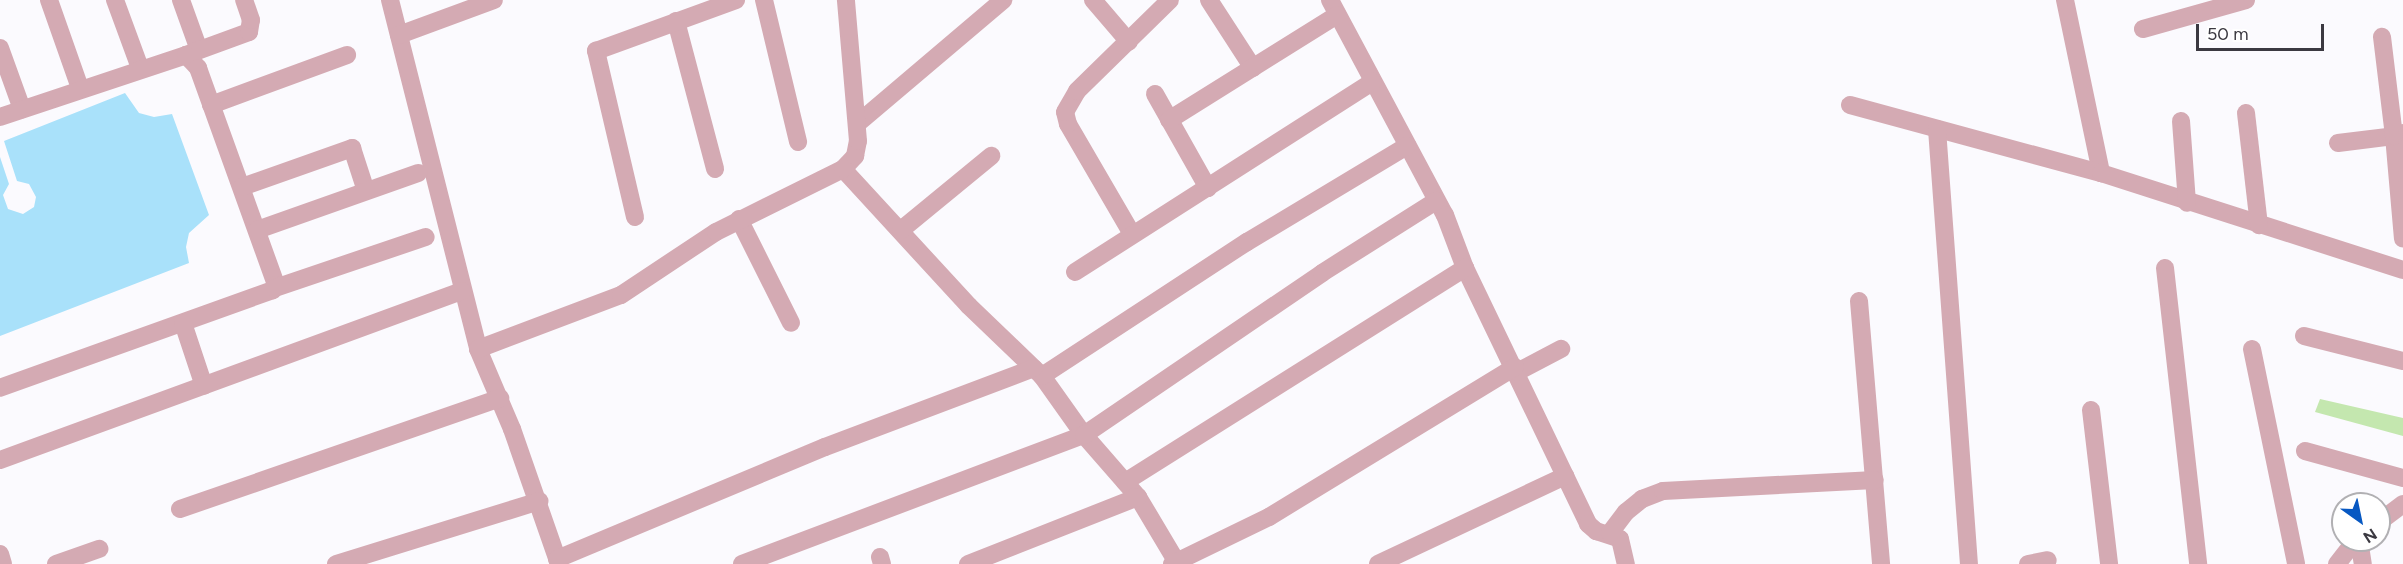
<!DOCTYPE html>
<html>
<head>
<meta charset="utf-8">
<style>
  body { margin:0 }
  #map { position:relative; width:2403px; height:564px; overflow:hidden; background:#fbfafe; font-family:Figtree,sans-serif }
  div>[style] { position:absolute }
  .green>* { inset:0; background:#c4e7af }
  .water>* { inset:0; background:#a9e1fa }
  .minor>* { height:18px; margin:-9px; padding:0 9px; transform-origin:9px; border-radius:9px; background:#d4aab3 }
  span { translate:-50% -50%; white-space:nowrap; text-align:center; line-height:1.15; -webkit-text-stroke:4.5px #fff; paint-order:stroke }
  .north { position:absolute; left:2331px; top:492px; width:60px; height:60px; box-sizing:border-box; background:#fff; border:2px solid #b1b0b3; border-radius:50%; rotate:147deg; font-size:16px; font-weight:700; line-height:24px; text-align:center; color:#3b3941 }
  .north::after { content:''; display:block; margin:auto; width:21px; height:27px; background:#0758c2; clip-path:polygon(50% 0,100% 100%,50% 72%,0 100%) }
  .scale { position:absolute; left:2196px; top:24px; width:128px; height:27px; box-sizing:border-box; border:3px solid #3b3941; border-top:0; padding-left:8px; font-size:18px; line-height:21px; white-space:nowrap; color:#3b3941; -webkit-text-stroke:4px #fff; paint-order:stroke }
</style>
</head>
<body>
<div id="map">
  <div class="green">
    <i style="clip-path:polygon(2320px 399px,2403px 418px,2403px 436px,2315px 412px)"></i>
  </div>
  <div class="water">
    <i style="clip-path:polygon(125px 93px,139px 113px,154px 117px,172px 114px,209px 215px,189px 233px,186px 247px,189px 263px,0 336px,0 157px,9px 184px,3px 195px,8px 209px,23px 214px,34px 207px,36px 197px,29px 184px,17px 181px,4px 141px)"></i>
  </div>
  <div class="minor">
    <i style="left:49px;top:0;width:93px;rotate:70.6deg"></i>
    <i style="left:115px;top:0;width:72px;rotate:69.8deg"></i>
    <i style="left:181px;top:0;width:53px;rotate:70.2deg"></i>
    <i style="left:390px;top:0;width:360px;rotate:75.8deg"></i>
    <i style="left:478px;top:349px;width:87px;rotate:67deg"></i>
    <i style="left:512px;top:429px;width:143px;rotate:70.8deg"></i>
    <i style="left:764px;top:0;width:146px;rotate:76.5deg"></i>
    <i style="left:1093px;top:0;width:55px;rotate:49.4deg"></i>
    <i style="left:1209px;top:0;width:81px;rotate:57.1deg"></i>
    <i style="left:1330px;top:0;width:244px;rotate:61.9deg"></i>
    <i style="left:1445px;top:215px;width:57px;rotate:69.3deg"></i>
    <i style="left:1465px;top:268px;width:284px;rotate:64.3deg"></i>
    <i style="left:1588px;top:524px;width:11px;rotate:41deg"></i>
    <i style="left:1596px;top:531px;width:25px;rotate:18deg"></i>
    <i style="left:1620px;top:539px;width:26px;rotate:77deg"></i>
    <i style="left:2065px;top:0;width:177px;rotate:78.2deg"></i>
    <i style="left:676px;top:21px;width:153px;rotate:75.2deg"></i>
    <i style="left:2143px;top:29px;width:107px;rotate:-15.7deg"></i>
    <i style="left:399px;top:35px;width:101px;rotate:-20.2deg"></i>
    <i style="left:0;top:48px;width:65px;rotate:70.2deg"></i>
    <i style="left:186px;top:55px;width:67px;rotate:-20.1deg"></i>
    <i style="left:249px;top:32px;width:12px;rotate:-81deg"></i>
    <i style="left:251px;top:20px;width:21px;rotate:-109deg"></i>
    <i style="left:1155px;top:94px;width:108px;rotate:60.6deg"></i>
    <i style="left:211px;top:105px;width:145px;rotate:-20.2deg"></i>
    <i style="left:1850px;top:105px;width:260px;rotate:15.2deg"></i>
    <i style="left:2101px;top:173px;width:317px;rotate:17.8deg"></i>
    <i style="left:2246px;top:113px;width:113px;rotate:83.4deg"></i>
    <i style="left:0;top:117px;width:196px;rotate:-18.4deg"></i>
    <i style="left:186px;top:55px;width:18px;rotate:47deg"></i>
    <i style="left:198px;top:68px;width:231px;rotate:70.2deg"></i>
    <i style="left:276px;top:285px;width:6px;rotate:121deg"></i>
    <i style="left:273px;top:290px;width:290px;rotate:160.3deg"></i>
    <i style="left:1169px;top:120px;width:198px;rotate:-32deg"></i>
    <i style="left:2181px;top:121px;width:82px;rotate:85.8deg"></i>
    <i style="left:857px;top:124px;width:192px;rotate:-40.3deg"></i>
    <i style="left:1937px;top:129px;width:436px;rotate:85.8deg"></i>
    <i style="left:2403px;top:133px;width:9px;rotate:162deg"></i>
    <i style="left:2394px;top:136px;width:103px;rotate:85deg"></i>
    <i style="left:2338px;top:143px;width:56px;rotate:-7.1deg"></i>
    <i style="left:2394px;top:136px;width:100px;rotate:-96.9deg"></i>
    <i style="left:843px;top:169px;width:186px;rotate:47.4deg"></i>
    <i style="left:969px;top:306px;width:101px;rotate:43.8deg"></i>
    <i style="left:1042px;top:376px;width:72px;rotate:54.6deg"></i>
    <i style="left:1084px;top:435px;width:82px;rotate:48.9deg"></i>
    <i style="left:1138px;top:497px;width:78px;rotate:59.2deg"></i>
    <i style="left:242px;top:187px;width:117px;rotate:-19.5deg"></i>
    <i style="left:352px;top:148px;width:45px;rotate:72deg"></i>
    <i style="left:635px;top:217px;width:171px;rotate:-103.2deg"></i>
    <i style="left:596px;top:51px;width:149px;rotate:-20deg"></i>
    <i style="left:739px;top:219px;width:116px;rotate:63.4deg"></i>
    <i style="left:257px;top:230px;width:171px;rotate:-19.5deg"></i>
    <i style="left:901px;top:230px;width:117px;rotate:-39.4deg"></i>
    <i style="left:1132px;top:234px;width:127px;rotate:-120.2deg"></i>
    <i style="left:1068px;top:124px;width:12px;rotate:-104deg"></i>
    <i style="left:1065px;top:112px;width:24px;rotate:-60deg"></i>
    <i style="left:1077px;top:91px;width:130px;rotate:-44.4deg"></i>
    <i style="left:2165px;top:268px;width:298px;rotate:83.6deg"></i>
    <i style="left:1075px;top:272px;width:353px;rotate:-32.6deg"></i>
    <i style="left:275px;top:288px;width:159px;rotate:-18.7deg"></i>
    <i style="left:1859px;top:301px;width:264px;rotate:85.2deg"></i>
    <i style="left:183px;top:323px;width:66px;rotate:71.6deg"></i>
    <i style="left:2304px;top:336px;width:102px;rotate:14.2deg"></i>
    <i style="left:478px;top:349px;width:153px;rotate:-20.7deg"></i>
    <i style="left:621px;top:295px;width:114px;rotate:-33.6deg"></i>
    <i style="left:716px;top:232px;width:142px;rotate:-26.4deg"></i>
    <i style="left:843px;top:169px;width:18px;rotate:-47deg"></i>
    <i style="left:855px;top:156px;width:15px;rotate:-79deg"></i>
    <i style="left:858px;top:141px;width:142px;rotate:-94.9deg"></i>
    <i style="left:2252px;top:349px;width:219px;rotate:78.4deg"></i>
    <i style="left:1517px;top:372px;width:50px;rotate:-27.6deg"></i>
    <i style="left:1042px;top:376px;width:245px;rotate:-33.2deg"></i>
    <i style="left:1247px;top:242px;width:187px;rotate:-31deg"></i>
    <i style="left:2091px;top:410px;width:155px;rotate:83.3deg"></i>
    <i style="left:2305px;top:451px;width:102px;rotate:15.4deg"></i>
    <i style="left:0;top:460px;width:492px;rotate:-20.1deg"></i>
    <i style="left:1125px;top:482px;width:402px;rotate:-32.2deg"></i>
    <i style="left:180px;top:509px;width:339px;rotate:-19.1deg"></i>
    <i style="left:2379px;top:522px;width:30px;rotate:-37deg"></i>
    <i style="left:1610px;top:533px;width:26px;rotate:-53deg"></i>
    <i style="left:1626px;top:512px;width:21px;rotate:-39deg"></i>
    <i style="left:1642px;top:499px;width:22px;rotate:-21deg"></i>
    <i style="left:1663px;top:491px;width:212px;rotate:-3deg"></i>
    <i style="left:2359px;top:540px;width:24px;rotate:81deg"></i>
    <i style="left:0;top:554px;width:10px;rotate:73deg"></i>
    <i style="left:880px;top:557px;width:7px;rotate:74deg"></i>
    <i style="left:557px;top:559px;width:290px;rotate:-22.7deg"></i>
    <i style="left:825px;top:447px;width:223px;rotate:-20.7deg"></i>
    <i style="left:56px;top:564px;width:46px;rotate:-19.2deg"></i>
    <i style="left:336px;top:564px;width:213px;rotate:-17.2deg"></i>
    <i style="left:742px;top:564px;width:366px;rotate:-20.7deg"></i>
    <i style="left:1084px;top:435px;width:288px;rotate:-34.2deg"></i>
    <i style="left:1322px;top:273px;width:135px;rotate:-32.3deg"></i>
    <i style="left:968px;top:564px;width:183px;rotate:-21.5deg"></i>
    <i style="left:1172px;top:564px;width:108px;rotate:-25.9deg"></i>
    <i style="left:1269px;top:517px;width:288px;rotate:-31.4deg"></i>
    <i style="left:1378px;top:564px;width:207px;rotate:-25.2deg"></i>
    <i style="left:2028px;top:564px;width:20px;rotate:-11deg"></i>
    <i style="left:2337px;top:564px;width:31px;rotate:-52deg"></i>
  </div>
  <div class="north">N</div>
  <div class="scale">50 m</div>
</div>
</body>
</html>
